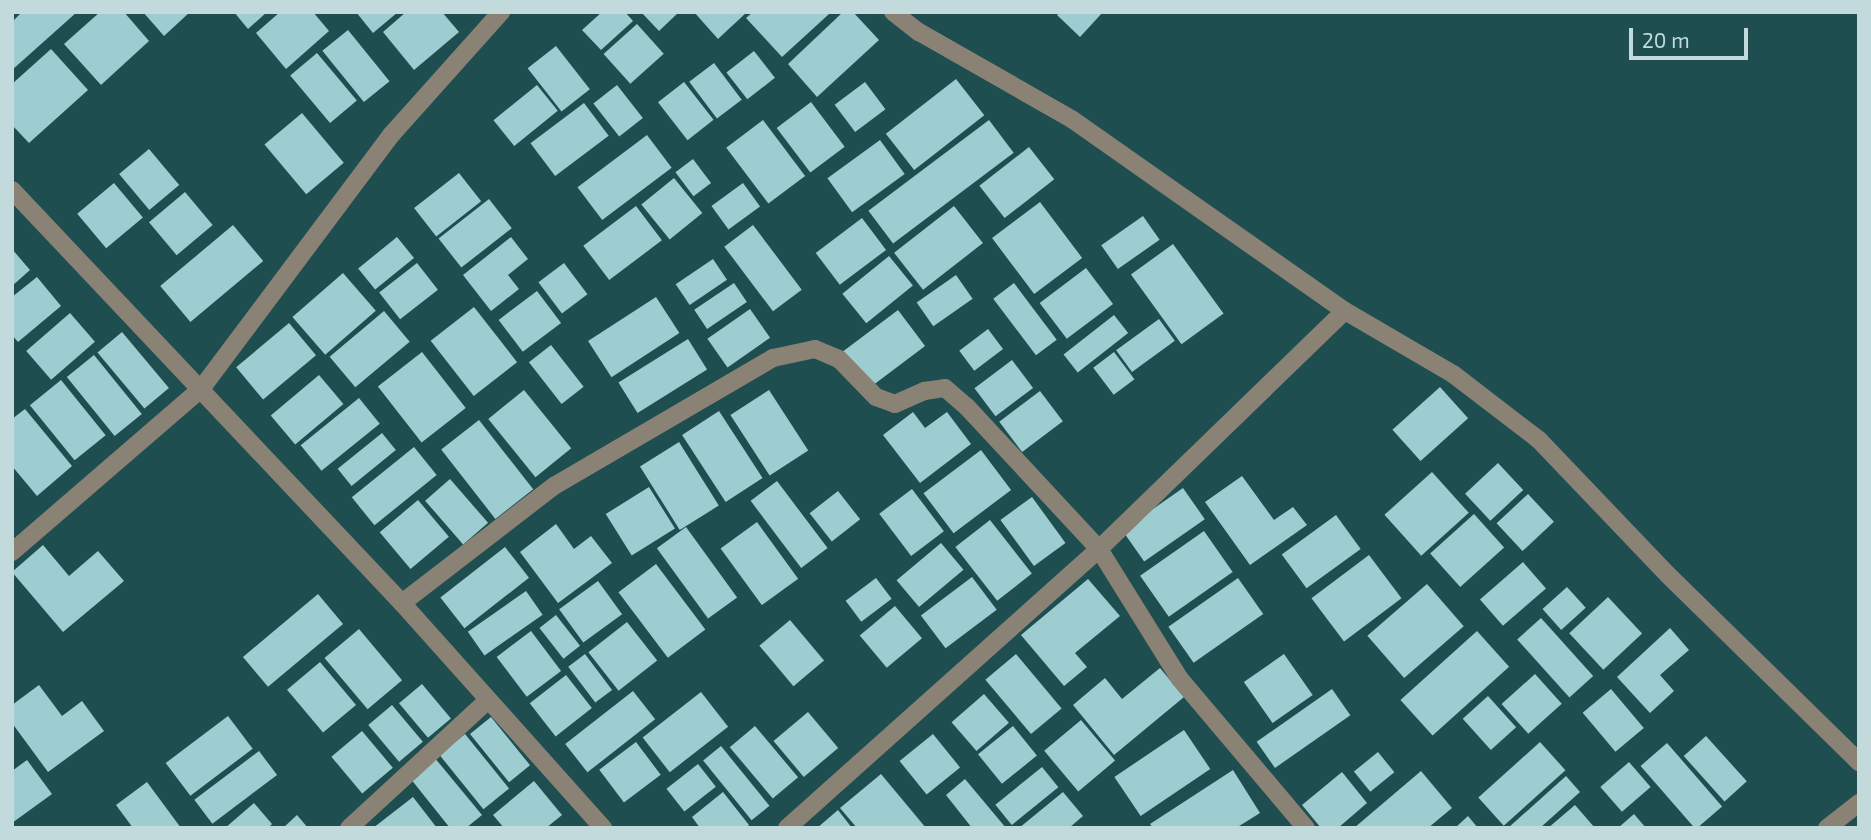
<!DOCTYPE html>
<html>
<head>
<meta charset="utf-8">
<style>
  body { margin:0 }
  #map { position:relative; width:1871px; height:840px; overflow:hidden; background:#1f4e51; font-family:"Exo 2",sans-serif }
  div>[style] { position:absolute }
  .building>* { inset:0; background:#9dcdd0; transform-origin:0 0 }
  .minor>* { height:18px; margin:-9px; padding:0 9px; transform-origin:9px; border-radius:9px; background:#8a8274 }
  span { translate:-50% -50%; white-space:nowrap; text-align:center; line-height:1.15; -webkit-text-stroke:7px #1f4e51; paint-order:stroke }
  .frame { position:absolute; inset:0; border:14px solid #c2dadb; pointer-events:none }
  .scale { position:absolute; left:1629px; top:28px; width:119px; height:32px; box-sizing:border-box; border:4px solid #c2dadb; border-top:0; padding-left:9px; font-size:21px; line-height:24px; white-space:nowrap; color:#c2dadb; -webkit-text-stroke:5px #1f4e51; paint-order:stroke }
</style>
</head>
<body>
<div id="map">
  <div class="building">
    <i style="clip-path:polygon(22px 12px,77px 12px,12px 70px,12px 22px)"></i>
    <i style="clip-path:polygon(100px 12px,124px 12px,149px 41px,101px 85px,64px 44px)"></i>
    <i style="clip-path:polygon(143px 12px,190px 12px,164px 36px)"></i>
    <i style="clip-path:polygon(234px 12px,267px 12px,248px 29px)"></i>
    <i style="clip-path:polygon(280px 12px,313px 12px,329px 31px,286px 69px,256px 33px)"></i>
    <i style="clip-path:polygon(356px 12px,398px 12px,373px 33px)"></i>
    <i style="clip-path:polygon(406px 12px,442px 12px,459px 32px,414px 70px,383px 32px)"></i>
    <i style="clip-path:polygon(602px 12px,625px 12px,633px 21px,601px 50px,582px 30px)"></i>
    <i style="clip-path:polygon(641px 12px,679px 12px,659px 31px)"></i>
    <i style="clip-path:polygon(694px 12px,747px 12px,718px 39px)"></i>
    <i style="clip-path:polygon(753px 12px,827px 12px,829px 14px,782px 57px,746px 18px)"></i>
    <i style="clip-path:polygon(843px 12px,853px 12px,879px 40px,817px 97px,788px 64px)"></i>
    <i style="clip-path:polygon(1060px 12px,1103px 12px,1080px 37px,1057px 15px)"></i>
    <i style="left:637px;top:24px;width:40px;height:45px;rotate:48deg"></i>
    <i style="left:348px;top:30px;width:66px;height:33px;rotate:51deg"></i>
    <i style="left:556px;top:46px;width:55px;height:36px;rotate:52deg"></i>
    <i style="clip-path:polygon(51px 49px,88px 90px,29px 143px,12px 125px,12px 84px)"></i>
    <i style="left:754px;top:51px;width:34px;height:35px;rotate:52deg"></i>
    <i style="left:317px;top:53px;width:62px;height:35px;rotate:50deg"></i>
    <i style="left:714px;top:63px;width:46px;height:31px;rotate:53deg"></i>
    <i style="left:956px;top:79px;width:46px;height:89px;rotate:52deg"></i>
    <i style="left:684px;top:82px;width:48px;height:33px;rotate:52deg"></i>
    <i style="left:865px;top:82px;width:34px;height:38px;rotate:53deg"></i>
    <i style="left:537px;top:85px;width:33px;height:56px;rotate:51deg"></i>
    <i style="left:617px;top:85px;width:42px;height:30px;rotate:52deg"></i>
    <i style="left:811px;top:102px;width:56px;height:43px;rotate:53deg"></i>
    <i style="left:584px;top:103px;width:41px;height:67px;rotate:53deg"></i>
    <i style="left:302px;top:113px;width:65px;height:49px;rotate:50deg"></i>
    <i style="left:763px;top:120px;width:70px;height:46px;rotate:53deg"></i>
    <i style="left:989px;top:120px;width:41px;height:151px;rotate:53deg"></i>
    <i style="left:647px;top:135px;width:41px;height:87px;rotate:53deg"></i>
    <i style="left:880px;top:140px;width:42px;height:65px;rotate:54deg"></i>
    <i style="left:1029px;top:147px;width:41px;height:63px;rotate:52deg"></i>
    <i style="left:149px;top:149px;width:47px;height:39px;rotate:50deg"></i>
    <i style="left:693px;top:159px;width:30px;height:22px;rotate:53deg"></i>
    <i style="left:459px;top:173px;width:36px;height:57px;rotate:52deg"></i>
    <i style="left:674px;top:178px;width:45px;height:42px;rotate:51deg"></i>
    <i style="left:114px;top:183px;width:45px;height:48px;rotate:50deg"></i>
    <i style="left:743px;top:183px;width:29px;height:39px;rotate:54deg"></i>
    <i style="left:185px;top:192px;width:43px;height:47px;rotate:50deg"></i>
    <i style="left:489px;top:199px;width:37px;height:64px;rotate:52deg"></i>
    <i style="left:1040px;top:202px;width:70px;height:60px;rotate:53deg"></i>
    <i style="left:636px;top:206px;width:43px;height:66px;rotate:53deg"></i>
    <i style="left:954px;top:206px;width:47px;height:76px;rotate:52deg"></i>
    <i style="left:1143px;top:216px;width:29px;height:51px;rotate:55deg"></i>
    <i style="left:862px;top:218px;width:40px;height:58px;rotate:53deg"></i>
    <i style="left:233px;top:225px;width:47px;height:95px;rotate:50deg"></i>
    <i style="left:753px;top:225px;width:81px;height:36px;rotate:53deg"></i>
    <i style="left:397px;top:237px;width:27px;height:50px;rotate:51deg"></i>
    <i style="clip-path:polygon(511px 237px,528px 259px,508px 275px,519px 289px,491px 311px,463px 275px)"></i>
    <i style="left:1173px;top:244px;width:86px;height:52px;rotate:54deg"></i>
    <i style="clip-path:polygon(12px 249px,30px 270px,12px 286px)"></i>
    <i style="left:889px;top:256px;width:38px;height:60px;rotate:51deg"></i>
    <i style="left:713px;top:259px;width:25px;height:45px;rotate:56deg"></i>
    <i style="left:417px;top:263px;width:34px;height:48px;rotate:52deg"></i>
    <i style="left:564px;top:263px;width:39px;height:32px;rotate:53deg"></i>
    <i style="left:1086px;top:268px;width:45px;height:58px;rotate:53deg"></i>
    <i style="left:343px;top:273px;width:50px;height:67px;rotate:49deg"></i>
    <i style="left:956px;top:275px;width:29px;height:48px;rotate:55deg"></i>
    <i style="clip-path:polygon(37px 277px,61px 306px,18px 342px,12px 335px,12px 297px)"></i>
    <i style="left:734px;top:283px;width:23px;height:48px;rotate:56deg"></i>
    <i style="left:1014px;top:283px;width:71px;height:26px;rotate:53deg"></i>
    <i style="left:537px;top:291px;width:40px;height:48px;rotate:53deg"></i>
    <i style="left:656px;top:297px;width:43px;height:81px;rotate:57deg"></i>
    <i style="left:474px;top:307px;width:70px;height:55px;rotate:52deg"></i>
    <i style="left:750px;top:309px;width:35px;height:52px;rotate:55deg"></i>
    <i style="left:898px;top:310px;width:45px;height:69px;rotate:53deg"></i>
    <i style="left:384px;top:311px;width:40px;height:71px;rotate:50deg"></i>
    <i style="left:70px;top:313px;width:38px;height:58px;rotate:49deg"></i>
    <i style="left:1114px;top:315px;width:23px;height:64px;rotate:52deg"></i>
    <i style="left:1159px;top:319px;width:27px;height:53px;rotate:54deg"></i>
    <i style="left:289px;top:323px;width:42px;height:69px;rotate:50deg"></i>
    <i style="left:988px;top:329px;width:25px;height:36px;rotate:53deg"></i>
    <i style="left:122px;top:332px;width:73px;height:32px;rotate:50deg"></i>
    <i style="left:688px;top:339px;width:36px;height:82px;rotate:58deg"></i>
    <i style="left:551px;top:345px;width:53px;height:28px;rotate:52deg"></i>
    <i style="left:422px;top:352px;width:71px;height:56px;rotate:52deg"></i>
    <i style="left:1114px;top:352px;width:34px;height:26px;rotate:53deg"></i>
    <i style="left:94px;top:355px;width:76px;height:35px;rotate:51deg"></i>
    <i style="left:1012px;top:360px;width:35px;height:47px;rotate:53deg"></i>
    <i style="left:319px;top:375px;width:38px;height:63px;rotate:50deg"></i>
    <i style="left:61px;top:380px;width:71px;height:40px;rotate:51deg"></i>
    <i style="left:1440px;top:387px;width:42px;height:64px;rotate:48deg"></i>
    <i style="left:524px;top:390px;width:75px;height:46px;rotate:51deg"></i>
    <i style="left:769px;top:390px;width:72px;height:46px;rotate:57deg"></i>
    <i style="left:1040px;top:391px;width:38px;height:51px;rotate:53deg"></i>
    <i style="left:359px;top:398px;width:33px;height:75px;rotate:51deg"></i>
    <i style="clip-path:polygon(25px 409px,72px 466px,37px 496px,12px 466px,12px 419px)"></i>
    <i style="left:719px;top:411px;width:80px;height:44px;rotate:57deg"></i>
    <i style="clip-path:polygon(913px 412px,925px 428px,947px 412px,971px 444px,920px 483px,883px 435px)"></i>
    <i style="left:479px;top:420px;width:88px;height:48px;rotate:52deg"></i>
    <i style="left:382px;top:433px;width:22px;height:57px;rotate:51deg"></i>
    <i style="left:679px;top:442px;width:75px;height:46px;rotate:58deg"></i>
    <i style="left:414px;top:447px;width:36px;height:80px;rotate:51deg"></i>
    <i style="left:981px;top:450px;width:50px;height:72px;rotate:53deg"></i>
    <i style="left:1498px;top:463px;width:37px;height:45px;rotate:47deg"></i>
    <i style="left:1432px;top:472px;width:55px;height:64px;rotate:48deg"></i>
    <i style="clip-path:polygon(1242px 476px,1274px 520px,1293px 507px,1307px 525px,1250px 565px,1205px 502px)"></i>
    <i style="left:450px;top:479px;width:58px;height:33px;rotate:49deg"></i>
    <i style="left:777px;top:481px;width:84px;height:33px;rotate:53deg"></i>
    <i style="left:649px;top:487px;width:49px;height:51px;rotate:58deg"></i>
    <i style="left:1183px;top:488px;width:38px;height:74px;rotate:55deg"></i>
    <i style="left:912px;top:489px;width:53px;height:41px;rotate:53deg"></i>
    <i style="left:838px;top:491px;width:36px;height:36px;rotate:52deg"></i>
    <i style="left:1528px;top:494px;width:38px;height:43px;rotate:47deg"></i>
    <i style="left:1032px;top:497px;width:57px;height:39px;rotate:54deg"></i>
    <i style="left:418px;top:500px;width:48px;height:50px;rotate:50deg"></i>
    <i style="left:1474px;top:514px;width:45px;height:59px;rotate:48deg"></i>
    <i style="left:1336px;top:515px;width:42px;height:67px;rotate:54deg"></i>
    <i style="left:990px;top:520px;width:68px;height:44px;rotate:52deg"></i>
    <i style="left:757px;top:522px;width:70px;height:45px;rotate:54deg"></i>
    <i style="clip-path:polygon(556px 524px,574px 549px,591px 536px,612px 563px,558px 603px,520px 552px)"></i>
    <i style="left:686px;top:527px;width:87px;height:36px;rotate:54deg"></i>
    <i style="left:1204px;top:531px;width:50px;height:78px;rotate:55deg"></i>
    <i style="left:941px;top:543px;width:35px;height:58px;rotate:50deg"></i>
    <i style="clip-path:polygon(43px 545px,69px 576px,98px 551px,124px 581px,63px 632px,12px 572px)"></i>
    <i style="left:505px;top:547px;width:39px;height:82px;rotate:52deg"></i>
    <i style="left:1369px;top:555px;width:54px;height:72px;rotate:53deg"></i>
    <i style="left:1523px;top:562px;width:35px;height:57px;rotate:49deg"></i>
    <i style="left:656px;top:564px;width:82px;height:47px;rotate:53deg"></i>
    <i style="left:972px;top:577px;width:41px;height:64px;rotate:53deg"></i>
    <i style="left:876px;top:578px;width:26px;height:38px;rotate:53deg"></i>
    <i style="left:1238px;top:578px;width:44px;height:85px;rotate:55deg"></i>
    <i style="clip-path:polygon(1088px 579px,1120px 616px,1075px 653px,1087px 667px,1064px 686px,1021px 635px)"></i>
    <i style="left:598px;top:581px;width:41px;height:48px;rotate:54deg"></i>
    <i style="left:1427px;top:584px;width:56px;height:79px;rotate:49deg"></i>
    <i style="left:1567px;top:587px;width:28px;height:33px;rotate:48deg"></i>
    <i style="left:526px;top:591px;width:29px;height:71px;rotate:55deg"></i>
    <i style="left:318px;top:594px;width:39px;height:98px;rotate:50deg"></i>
    <i style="left:1608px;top:597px;width:50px;height:53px;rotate:47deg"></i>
    <i style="left:895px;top:606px;width:42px;height:46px;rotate:50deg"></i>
    <i style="left:556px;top:615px;width:39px;height:21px;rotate:52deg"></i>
    <i style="left:1541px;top:618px;width:78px;height:32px;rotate:48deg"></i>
    <i style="left:790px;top:620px;width:53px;height:40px;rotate:50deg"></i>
    <i style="left:627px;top:622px;width:49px;height:49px;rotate:52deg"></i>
    <i style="clip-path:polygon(1670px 628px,1689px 650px,1660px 675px,1674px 691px,1650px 713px,1617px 677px)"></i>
    <i style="left:359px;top:629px;width:67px;height:45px;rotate:50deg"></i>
    <i style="left:531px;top:631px;width:50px;height:43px;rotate:53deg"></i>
    <i style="left:1477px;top:631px;width:48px;height:103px;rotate:48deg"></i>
    <i style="left:585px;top:654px;width:45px;height:21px;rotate:53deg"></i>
    <i style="left:1016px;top:654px;width:71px;height:40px;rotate:50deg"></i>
    <i style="left:1284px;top:654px;width:50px;height:49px;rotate:55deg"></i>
    <i style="left:320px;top:662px;width:56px;height:43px;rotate:50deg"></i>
    <i style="clip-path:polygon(1160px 668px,1184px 697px,1114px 755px,1073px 705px,1105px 678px,1122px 699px)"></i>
    <i style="left:1535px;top:674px;width:40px;height:45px;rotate:48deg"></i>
    <i style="left:566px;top:675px;width:42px;height:46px;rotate:52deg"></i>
    <i style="left:422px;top:684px;width:45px;height:30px;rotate:50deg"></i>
    <i style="clip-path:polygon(39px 685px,62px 716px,82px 701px,104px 731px,48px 772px,12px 723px,12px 705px)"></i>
    <i style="left:1332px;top:689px;width:32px;height:92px;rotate:55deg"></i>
    <i style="left:1611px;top:689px;width:51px;height:37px;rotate:50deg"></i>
    <i style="left:633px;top:691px;width:36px;height:86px;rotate:52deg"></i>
    <i style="left:701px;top:692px;width:44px;height:74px;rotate:52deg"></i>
    <i style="left:984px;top:694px;width:38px;height:43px;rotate:49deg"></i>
    <i style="left:1488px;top:696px;width:42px;height:34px;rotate:48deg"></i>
    <i style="left:392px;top:705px;width:48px;height:31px;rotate:50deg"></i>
    <i style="left:808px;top:712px;width:47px;height:45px;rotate:50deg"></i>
    <i style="left:228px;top:716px;width:41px;height:78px;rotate:53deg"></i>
    <i style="left:491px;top:717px;width:62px;height:27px;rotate:51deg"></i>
    <i style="left:1081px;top:720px;width:53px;height:48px;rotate:50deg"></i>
    <i style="left:755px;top:726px;width:67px;height:33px;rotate:50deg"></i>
    <i style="left:1013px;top:726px;width:38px;height:45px;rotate:51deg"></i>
    <i style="left:1184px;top:730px;width:47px;height:84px;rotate:56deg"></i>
    <i style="left:362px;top:731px;width:48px;height:40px;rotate:50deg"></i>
    <i style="left:465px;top:734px;width:70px;height:33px;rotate:51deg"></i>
    <i style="left:933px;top:734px;width:43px;height:43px;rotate:51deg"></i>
    <i style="left:1706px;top:736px;width:61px;height:30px;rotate:48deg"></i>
    <i style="left:636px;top:742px;width:41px;height:46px;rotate:53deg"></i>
    <i style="left:1540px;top:742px;width:38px;height:83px;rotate:48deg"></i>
    <i style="left:1667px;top:743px;width:84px;height:35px;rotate:49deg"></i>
    <i style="left:721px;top:746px;width:77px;height:23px;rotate:51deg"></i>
    <i style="left:259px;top:751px;width:30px;height:81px;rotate:53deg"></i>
    <i style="left:1378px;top:752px;width:26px;height:31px;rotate:51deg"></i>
    <i style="clip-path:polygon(434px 757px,482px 815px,466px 828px,450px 828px,410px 778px)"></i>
    <i style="clip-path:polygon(27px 760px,52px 794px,12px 823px,12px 771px)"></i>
    <i style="left:1629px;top:762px;width:33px;height:38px;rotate:49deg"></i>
    <i style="left:698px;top:764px;width:29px;height:40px;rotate:52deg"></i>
    <i style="left:1042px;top:767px;width:26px;height:60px;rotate:51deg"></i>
    <i style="clip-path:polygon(1233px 770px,1260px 813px,1236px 828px,1153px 828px,1150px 824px)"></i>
    <i style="clip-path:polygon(1421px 771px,1452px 808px,1428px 828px,1354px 828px)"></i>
    <i style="clip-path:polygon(1342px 772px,1367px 803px,1338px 828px,1321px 828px,1302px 805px)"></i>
    <i style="clip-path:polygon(881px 774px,926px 828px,857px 828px,840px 808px)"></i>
    <i style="clip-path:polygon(1566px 776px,1580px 792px,1540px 828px,1508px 828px)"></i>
    <i style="clip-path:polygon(965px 779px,1006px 828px,972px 828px,946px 795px)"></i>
    <i style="clip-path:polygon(534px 781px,562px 815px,546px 828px,504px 828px,493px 815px)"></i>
    <i style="clip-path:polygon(147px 782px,181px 828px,133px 828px,116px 805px)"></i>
    <i style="clip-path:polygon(723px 792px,749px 825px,746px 828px,700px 828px,692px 817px)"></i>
    <i style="clip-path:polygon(1063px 792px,1083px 816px,1069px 828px,1019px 828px)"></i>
    <i style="clip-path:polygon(413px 797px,437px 828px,373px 828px)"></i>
    <i style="clip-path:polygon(254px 803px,272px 824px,268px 828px,225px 828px)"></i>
    <i style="clip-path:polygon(1575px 805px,1595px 828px,1548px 828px)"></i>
    <i style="clip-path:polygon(838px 810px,852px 828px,817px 828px)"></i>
    <i style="clip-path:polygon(1634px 814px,1646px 828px,1618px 828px)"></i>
    <i style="clip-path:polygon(297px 815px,308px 828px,283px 828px)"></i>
    <i style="clip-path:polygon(1468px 816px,1478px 828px,1455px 828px)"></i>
  </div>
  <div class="minor">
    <i style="left:893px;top:12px;width:33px;rotate:38deg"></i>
    <i style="left:919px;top:32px;width:177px;rotate:29.7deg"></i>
    <i style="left:1073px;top:120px;width:332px;rotate:35.1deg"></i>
    <i style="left:1345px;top:311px;width:125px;rotate:30.3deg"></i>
    <i style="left:1453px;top:374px;width:108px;rotate:37.5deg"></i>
    <i style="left:1539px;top:440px;width:185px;rotate:46.3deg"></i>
    <i style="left:1667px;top:574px;width:269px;rotate:44.4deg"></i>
    <i style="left:12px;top:190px;width:568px;rotate:46.64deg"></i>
    <i style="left:402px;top:603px;width:302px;rotate:48.2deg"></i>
    <i style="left:12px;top:552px;width:250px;rotate:-40.8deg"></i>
    <i style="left:201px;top:389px;width:319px;rotate:-53.2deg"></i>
    <i style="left:392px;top:134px;width:164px;rotate:-48.2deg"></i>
    <i style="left:402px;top:603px;width:192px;rotate:-37.6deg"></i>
    <i style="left:554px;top:486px;width:254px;rotate:-30.3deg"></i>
    <i style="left:773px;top:358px;width:43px;rotate:-12.1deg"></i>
    <i style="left:815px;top:349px;width:26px;rotate:23deg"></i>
    <i style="left:839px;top:359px;width:53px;rotate:45.8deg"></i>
    <i style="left:876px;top:397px;width:20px;rotate:20deg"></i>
    <i style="left:895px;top:404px;width:32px;rotate:-24deg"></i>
    <i style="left:924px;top:391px;width:21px;rotate:-8deg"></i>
    <i style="left:945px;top:388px;width:29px;rotate:41deg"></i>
    <i style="left:967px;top:407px;width:194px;rotate:47.1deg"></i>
    <i style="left:1099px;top:549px;width:153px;rotate:58.1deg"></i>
    <i style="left:1180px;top:679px;width:195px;rotate:49.8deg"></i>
    <i style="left:349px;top:828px;width:188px;rotate:-42.6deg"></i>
    <i style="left:787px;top:828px;width:419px;rotate:-41.8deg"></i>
    <i style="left:1099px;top:549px;width:342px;rotate:-44.1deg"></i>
    <i style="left:1827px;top:828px;width:41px;rotate:-38deg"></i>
  </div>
  <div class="frame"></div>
  <div class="scale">20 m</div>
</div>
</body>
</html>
